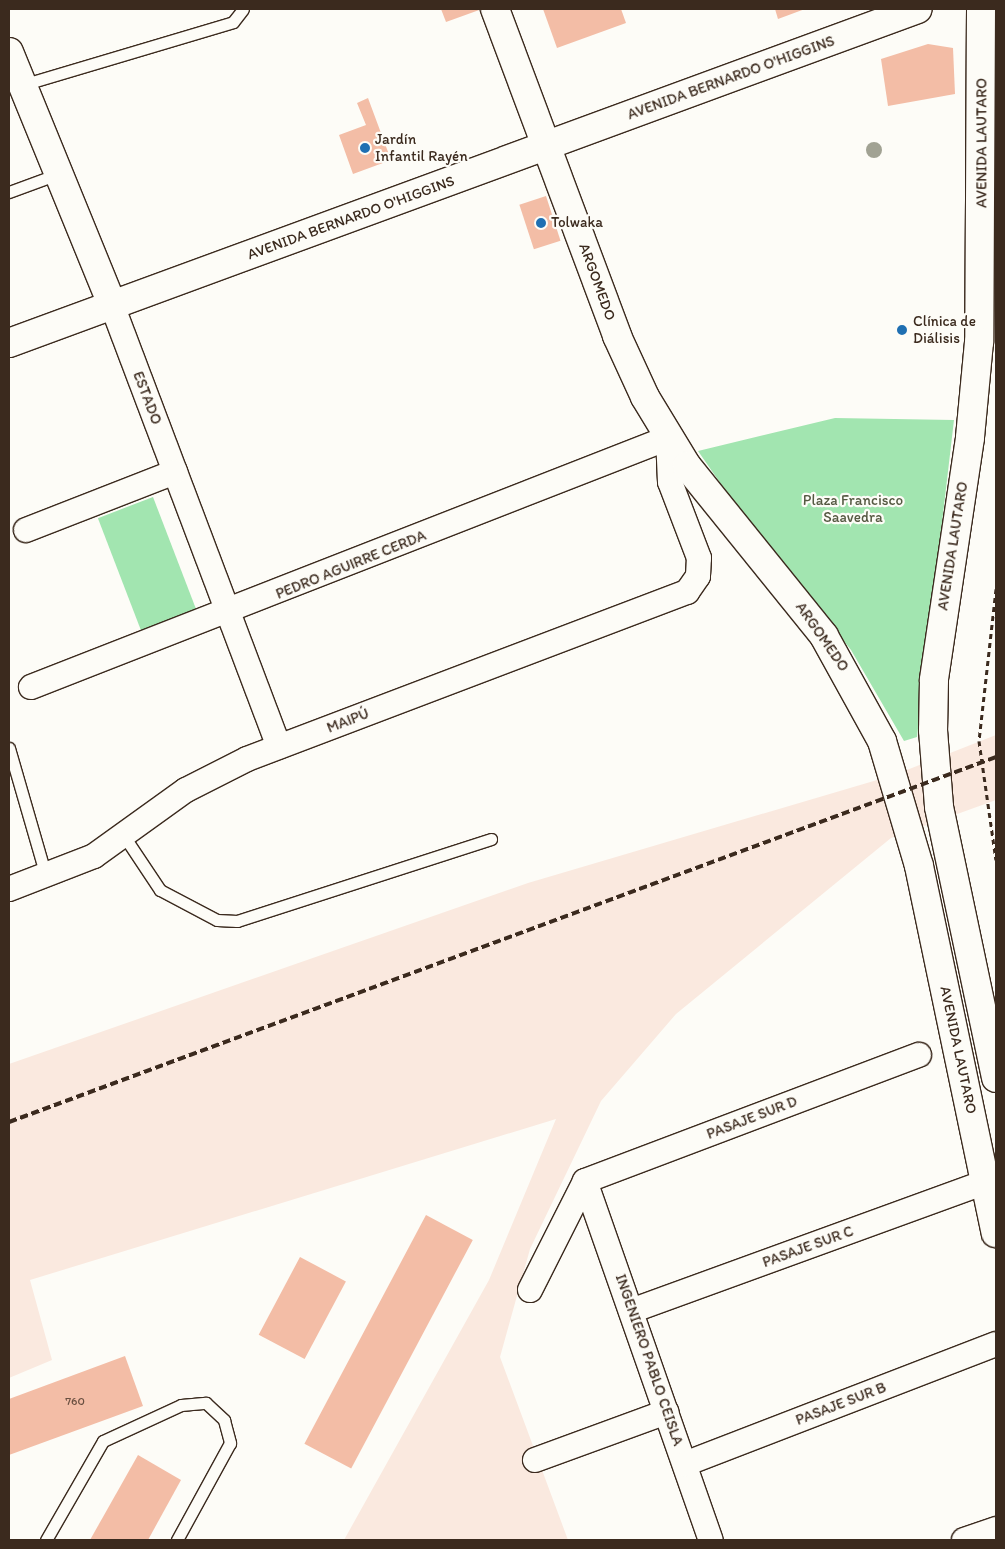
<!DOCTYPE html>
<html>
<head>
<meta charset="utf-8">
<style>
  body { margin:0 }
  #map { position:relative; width:1005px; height:1549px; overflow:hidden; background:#fdfcf7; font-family:Itim,sans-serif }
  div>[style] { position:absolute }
  .built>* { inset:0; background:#fae9df }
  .green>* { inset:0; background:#a2e5b0; transform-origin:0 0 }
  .building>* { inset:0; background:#f3bda6; transform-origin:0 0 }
  .path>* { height:3px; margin-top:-1.5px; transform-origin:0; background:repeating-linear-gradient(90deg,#3b2a1e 0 5px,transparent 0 9px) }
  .roads { filter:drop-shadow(1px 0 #3b2a1e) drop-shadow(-1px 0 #3b2a1e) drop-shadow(0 1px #3b2a1e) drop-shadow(0 -1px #3b2a1e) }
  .lane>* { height:11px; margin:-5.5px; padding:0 5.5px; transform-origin:5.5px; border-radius:5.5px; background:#fdfcf7 }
  .street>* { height:24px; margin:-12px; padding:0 12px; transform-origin:12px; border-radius:12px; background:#fdfcf7 }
  .secondary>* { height:28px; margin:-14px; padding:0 14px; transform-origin:14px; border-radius:14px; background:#fdfcf7 }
  .rail>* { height:4px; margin-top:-2px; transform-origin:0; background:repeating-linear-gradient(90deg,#3b2a1e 0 8px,transparent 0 12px) }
  .trees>* { width:16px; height:16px; margin:-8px; border-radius:50%; background:#a1a293 }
  .dots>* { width:14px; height:14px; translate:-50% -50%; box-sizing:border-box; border:2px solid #fdfcf7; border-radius:50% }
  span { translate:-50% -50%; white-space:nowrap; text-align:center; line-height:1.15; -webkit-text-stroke:4.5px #fdfcf7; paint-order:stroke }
  .number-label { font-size:12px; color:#694f40 }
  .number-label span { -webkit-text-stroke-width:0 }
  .street-label { font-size:15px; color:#3b2a1e }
  .poi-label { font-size:15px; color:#3b2a1e }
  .left { translate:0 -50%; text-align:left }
  .park-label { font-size:15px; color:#555942 }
  .frame { position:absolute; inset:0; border:10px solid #3b2a1e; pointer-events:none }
</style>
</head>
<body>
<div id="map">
  <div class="built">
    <i style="clip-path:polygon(996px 735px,996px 800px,891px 838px,676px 1014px,601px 1101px,530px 1249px,500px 1357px,568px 1540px,344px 1540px,489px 1280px,556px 1119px,30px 1280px,52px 1360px,9px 1378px,9px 1064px,528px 883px,894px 775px)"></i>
  </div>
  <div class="green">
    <i style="clip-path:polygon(835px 418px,954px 420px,917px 737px,904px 741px,851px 650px,739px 510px,698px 451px)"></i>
    <i style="left:153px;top:497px;width:131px;height:59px;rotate:69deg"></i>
  </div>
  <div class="building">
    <i style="clip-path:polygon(441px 9px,482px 9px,446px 22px)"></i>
    <i style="clip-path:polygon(543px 9px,621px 9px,626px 23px,557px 48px)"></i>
    <i style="clip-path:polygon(775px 9px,805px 9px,778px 19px)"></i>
    <i style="clip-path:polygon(928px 44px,953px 48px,955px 94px,888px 106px,881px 59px)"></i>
    <i style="clip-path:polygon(368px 98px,391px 160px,353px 174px,339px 135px,366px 125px,357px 103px)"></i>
    <i style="left:546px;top:196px;width:47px;height:28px;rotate:72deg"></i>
    <i style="left:426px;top:1215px;width:53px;height:259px;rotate:28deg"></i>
    <i style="left:300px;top:1257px;width:52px;height:88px;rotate:28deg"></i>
    <i style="clip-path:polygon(125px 1356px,143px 1406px,9px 1455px,9px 1399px)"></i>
    <i style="clip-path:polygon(138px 1455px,181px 1480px,148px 1540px,90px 1540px)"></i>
  </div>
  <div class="path">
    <i style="left:996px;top:589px;width:153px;rotate:96.4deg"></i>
    <i style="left:979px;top:741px;width:120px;rotate:81.9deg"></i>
  </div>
  <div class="roads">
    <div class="lane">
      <i style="left:22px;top:85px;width:220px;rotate:-16.6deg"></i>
      <i style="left:233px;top:22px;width:16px;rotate:-52deg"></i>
      <i style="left:9px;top:192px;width:52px;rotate:-20.2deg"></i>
      <i style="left:9px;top:748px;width:133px;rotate:73.9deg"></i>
      <i style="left:124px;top:836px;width:65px;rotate:56.3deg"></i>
      <i style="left:160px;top:890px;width:64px;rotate:27.8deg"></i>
      <i style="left:217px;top:920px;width:20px;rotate:3deg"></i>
      <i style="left:237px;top:921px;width:267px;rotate:-17.9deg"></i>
      <i style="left:46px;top:1540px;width:114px;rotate:-60.1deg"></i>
      <i style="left:103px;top:1441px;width:86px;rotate:-24.8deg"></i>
      <i style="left:181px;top:1405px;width:25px;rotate:-5deg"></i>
      <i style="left:206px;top:1403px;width:25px;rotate:43deg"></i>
      <i style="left:224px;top:1420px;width:24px;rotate:75deg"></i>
      <i style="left:230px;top:1443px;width:111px;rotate:118.7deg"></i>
    </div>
    <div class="street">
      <i style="left:112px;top:305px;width:472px;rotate:69.3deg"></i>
      <i style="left:26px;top:530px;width:160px;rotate:-21.3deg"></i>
      <i style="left:9px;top:889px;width:91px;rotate:-21.2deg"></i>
      <i style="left:94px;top:856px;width:113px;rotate:-35.7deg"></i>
      <i style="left:186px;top:790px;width:68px;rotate:-26.9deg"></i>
      <i style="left:247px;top:759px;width:471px;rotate:-20.8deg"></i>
      <i style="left:687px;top:592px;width:19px;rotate:-55deg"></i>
      <i style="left:698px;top:576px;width:18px;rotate:-87deg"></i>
      <i style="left:699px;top:558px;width:81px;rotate:-110.9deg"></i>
      <i style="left:670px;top:482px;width:44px;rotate:-92.6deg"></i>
      <i style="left:668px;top:438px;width:684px;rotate:158.65deg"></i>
      <i style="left:585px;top:1181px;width:380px;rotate:70.7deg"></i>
      <i style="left:585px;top:1181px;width:357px;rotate:-20.7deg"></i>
      <i style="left:530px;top:1290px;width:122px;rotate:-63.2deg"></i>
      <i style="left:631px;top:1311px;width:378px;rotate:-20deg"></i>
      <i style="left:535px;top:1460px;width:140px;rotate:-20.1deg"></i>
      <i style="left:685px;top:1464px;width:333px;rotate:-21.1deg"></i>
      <i style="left:964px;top:1540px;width:34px;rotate:-19deg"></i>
    </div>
    <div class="secondary">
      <i style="left:495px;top:9px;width:349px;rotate:69.5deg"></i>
      <i style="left:617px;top:336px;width:67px;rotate:65.3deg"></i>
      <i style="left:645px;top:397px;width:81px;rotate:58.7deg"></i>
      <i style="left:687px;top:466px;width:218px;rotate:51.1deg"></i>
      <i style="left:824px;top:636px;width:120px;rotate:61.1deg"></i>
      <i style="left:882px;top:741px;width:130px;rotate:73.5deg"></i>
      <i style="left:919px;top:866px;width:375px;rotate:78.2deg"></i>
      <i style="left:981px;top:9px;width:333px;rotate:90.3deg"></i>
      <i style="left:979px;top:342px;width:96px;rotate:95.4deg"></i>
      <i style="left:970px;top:438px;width:245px;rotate:98.5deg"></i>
      <i style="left:934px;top:680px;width:50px;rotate:91.1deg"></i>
      <i style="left:933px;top:730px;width:77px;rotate:85.5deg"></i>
      <i style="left:939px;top:807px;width:277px;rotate:78.1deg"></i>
      <i style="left:9px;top:52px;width:273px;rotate:67.8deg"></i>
      <i style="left:9px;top:343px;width:968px;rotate:-20.18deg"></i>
    </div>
  </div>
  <div class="rail">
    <i style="left:9px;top:1122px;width:1052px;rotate:-20.29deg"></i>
  </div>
  <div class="trees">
    <i style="left:874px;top:150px"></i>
  </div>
  <div class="dots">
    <i style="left:365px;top:148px;background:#1f6fb2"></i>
    <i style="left:541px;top:223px;background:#1f6fb2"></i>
    <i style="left:902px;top:330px;background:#1f6fb2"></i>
  </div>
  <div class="number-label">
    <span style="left:75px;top:1402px">760</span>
  </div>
  <div class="street-label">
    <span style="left:731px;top:78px;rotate:-20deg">AVENIDA BERNARDO O'HIGGINS</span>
    <span style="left:982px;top:143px;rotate:-90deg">AVENIDA LAUTARO</span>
    <span style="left:351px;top:218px;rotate:-20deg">AVENIDA BERNARDO O'HIGGINS</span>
    <span style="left:597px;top:282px;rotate:70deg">ARGOMEDO</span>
    <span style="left:147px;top:398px;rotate:69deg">ESTADO</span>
    <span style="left:953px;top:546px;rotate:-81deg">AVENIDA LAUTARO</span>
    <span style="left:351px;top:565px;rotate:-22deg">PEDRO AGUIRRE CERDA</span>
    <span style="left:822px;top:637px;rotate:55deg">ARGOMEDO</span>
    <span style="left:348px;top:721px;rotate:-21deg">MAIPÚ</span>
    <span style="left:958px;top:1050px;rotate:78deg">AVENIDA LAUTARO</span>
    <span style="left:752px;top:1118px;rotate:-21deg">PASAJE SUR D</span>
    <span style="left:808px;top:1247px;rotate:-20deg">PASAJE SUR C</span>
    <span style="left:649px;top:1360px;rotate:71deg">INGENIERO PABLO CEISLA</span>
    <span style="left:841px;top:1404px;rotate:-21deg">PASAJE SUR B</span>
  </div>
  <div class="poi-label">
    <span class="left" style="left:375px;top:148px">Jardín<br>Infantil Rayén</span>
    <span class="left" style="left:551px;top:223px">Tolwaka</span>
    <span class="left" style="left:913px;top:330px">Clínica de<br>Diálisis</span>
  </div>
  <div class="park-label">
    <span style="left:853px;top:509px">Plaza Francisco<br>Saavedra</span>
  </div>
  <div class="frame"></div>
</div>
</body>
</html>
